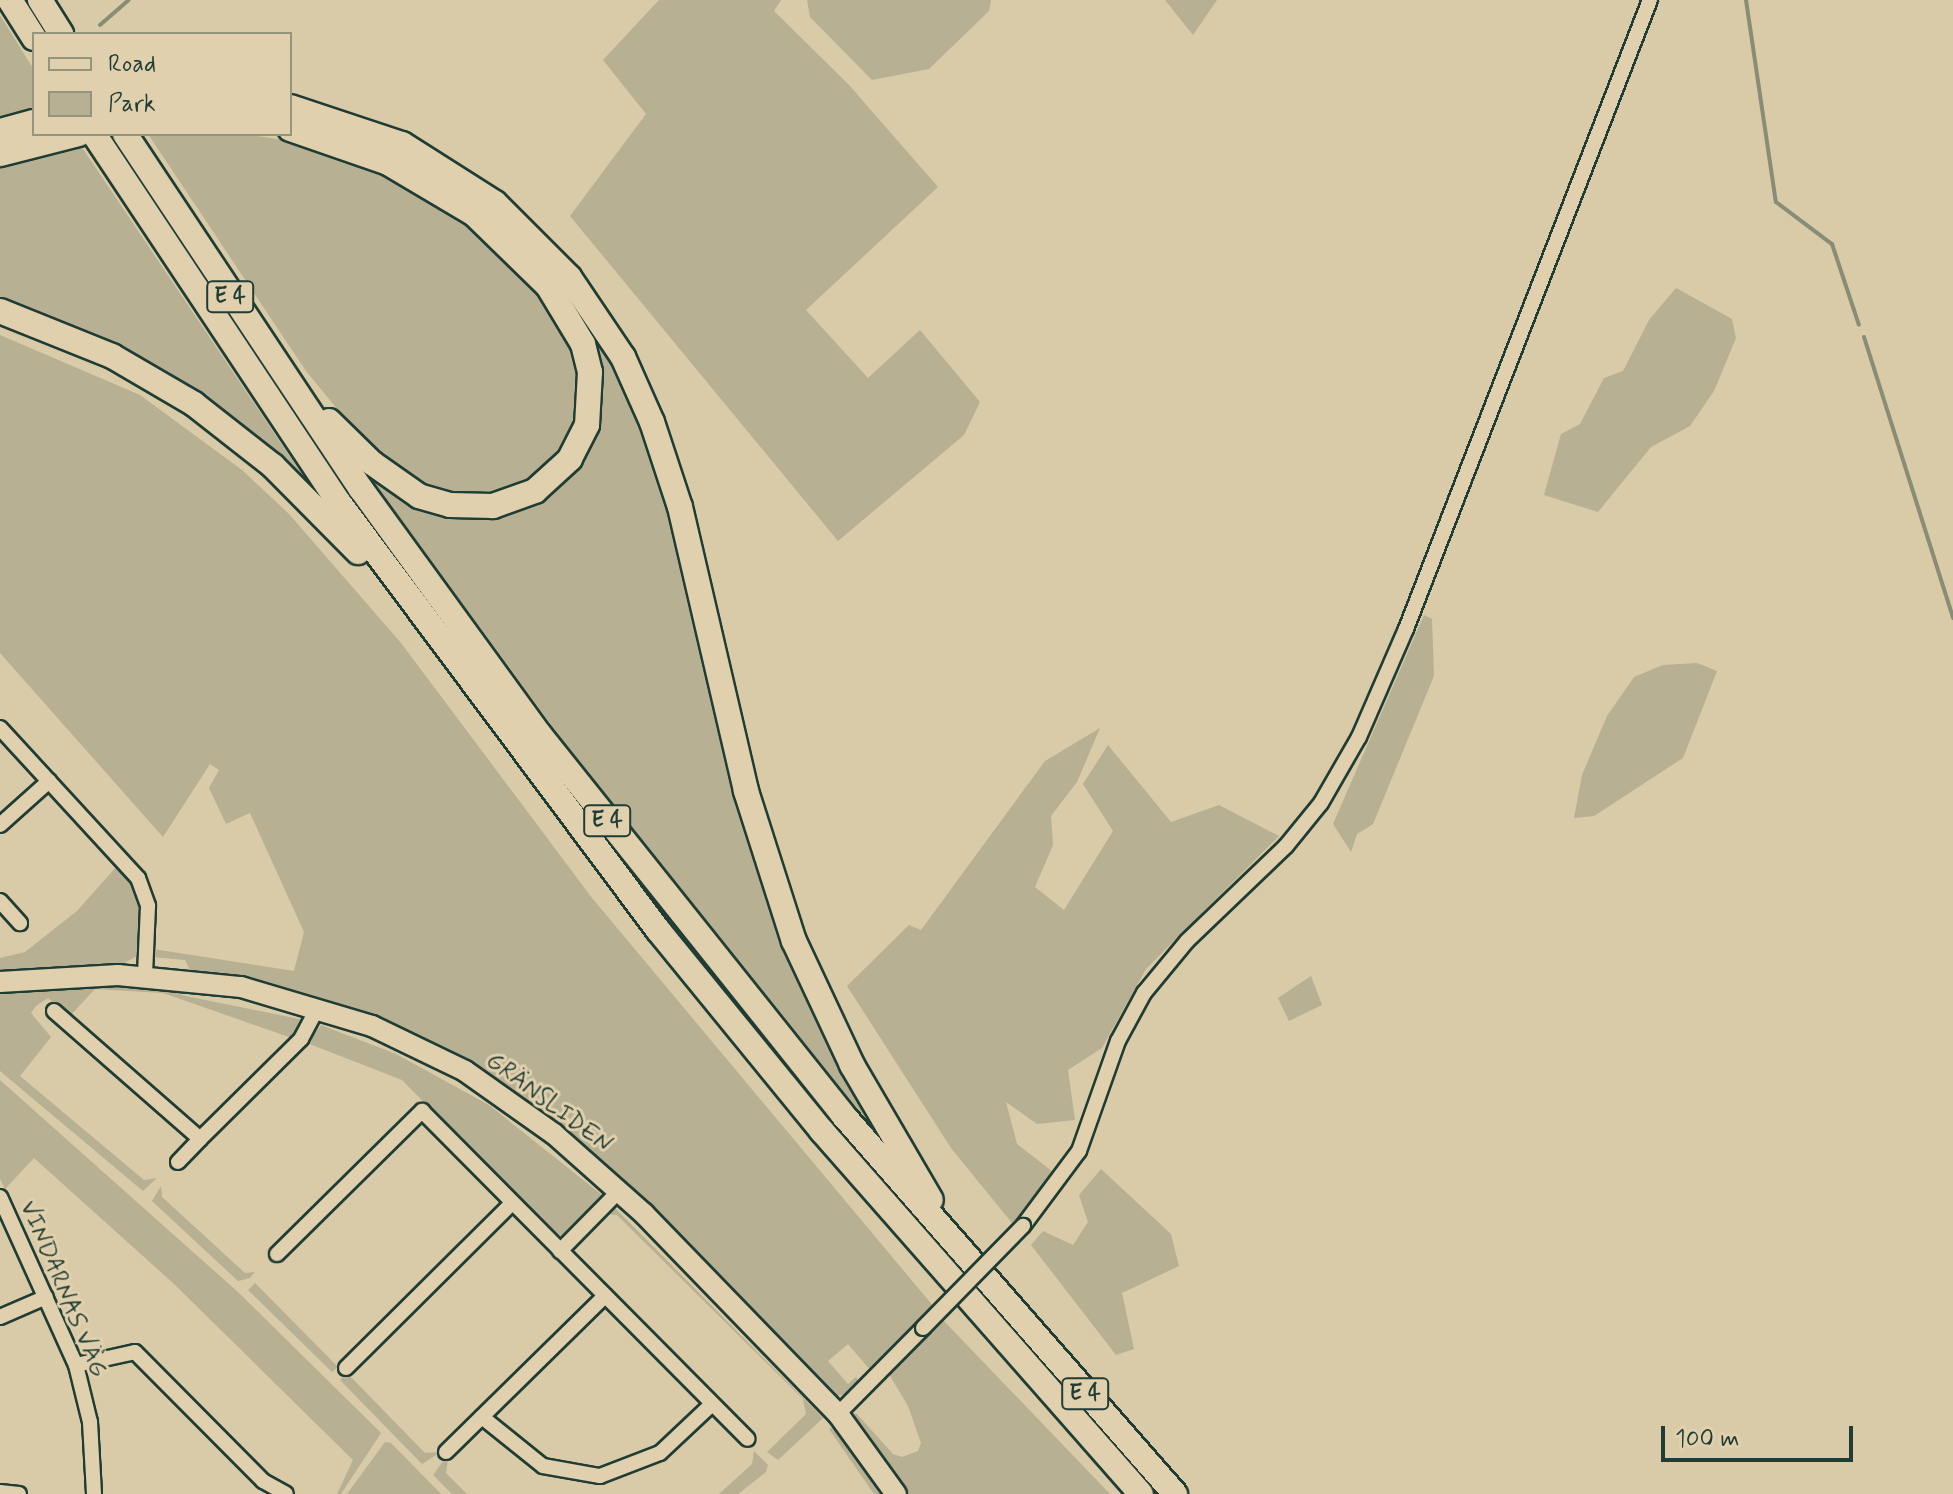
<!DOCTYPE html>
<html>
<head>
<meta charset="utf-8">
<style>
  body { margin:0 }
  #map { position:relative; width:1953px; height:1494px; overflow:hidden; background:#d9caa8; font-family:Mynerve,sans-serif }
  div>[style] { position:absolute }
  .green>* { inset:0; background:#b7b093 }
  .stream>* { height:4px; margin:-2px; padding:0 2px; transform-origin:2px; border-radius:2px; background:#888d76 }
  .roads { filter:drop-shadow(2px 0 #1f3d34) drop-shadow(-2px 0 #1f3d34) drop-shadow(0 2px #1f3d34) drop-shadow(0 -2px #1f3d34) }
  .street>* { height:14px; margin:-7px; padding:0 7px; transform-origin:7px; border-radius:7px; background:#e1d0ad }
  .secondary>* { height:20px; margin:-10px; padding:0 10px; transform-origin:10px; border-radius:10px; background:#e1d0ad }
  .highway>* { height:24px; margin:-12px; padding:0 12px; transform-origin:12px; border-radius:12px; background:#e1d0ad }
  .bridges { filter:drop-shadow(2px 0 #1f3d34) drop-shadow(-2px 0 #1f3d34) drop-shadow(0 2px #1f3d34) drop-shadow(0 -2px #1f3d34) }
  .street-bridge>* { height:14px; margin:-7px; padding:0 7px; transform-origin:7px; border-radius:7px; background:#e1d0ad }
  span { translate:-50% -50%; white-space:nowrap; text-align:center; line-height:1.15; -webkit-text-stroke:6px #e1d0ad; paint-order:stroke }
  .shield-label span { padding:2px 6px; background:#e1d0ad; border:2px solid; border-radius:6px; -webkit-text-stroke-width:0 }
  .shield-label { font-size:22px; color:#1f3d34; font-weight:700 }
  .street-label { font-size:24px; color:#1f3d34 }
  .legend { position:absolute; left:32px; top:32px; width:260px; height:104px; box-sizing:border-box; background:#e1d0ad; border:2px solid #93957d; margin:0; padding:10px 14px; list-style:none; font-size:24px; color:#1f3d34 }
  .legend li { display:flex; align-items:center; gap:16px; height:40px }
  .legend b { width:40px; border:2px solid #93957d }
  .scale { position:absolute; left:1661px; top:1426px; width:192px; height:36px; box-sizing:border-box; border:4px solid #1f3d34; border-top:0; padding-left:10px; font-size:24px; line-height:28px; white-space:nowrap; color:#1f3d34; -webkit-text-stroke:6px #e1d0ad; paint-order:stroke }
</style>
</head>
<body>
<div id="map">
  <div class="green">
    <i style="clip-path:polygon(659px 0,781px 0,774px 11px,849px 85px,938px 187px,806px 310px,868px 378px,920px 330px,980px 402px,964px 435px,838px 541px,570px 216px,646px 114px,603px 60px)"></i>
    <i style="clip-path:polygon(807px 0,991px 0,989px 11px,929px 69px,872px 80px,810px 17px)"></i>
    <i style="clip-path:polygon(1165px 0,1217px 0,1193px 35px)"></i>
    <i style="clip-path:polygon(0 15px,34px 70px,34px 109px,0 117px)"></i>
    <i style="clip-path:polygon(148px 134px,244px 134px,290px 141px,371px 166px,477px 229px,534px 285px,574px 349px,582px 407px,556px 460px,517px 489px,472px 498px,421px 486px,399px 472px,362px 439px,306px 371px)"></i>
    <i style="clip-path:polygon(81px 146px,303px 476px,300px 482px,0 300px,0 166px)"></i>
    <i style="clip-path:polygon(518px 234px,602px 339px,652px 449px,733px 778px,872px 1118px,868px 1122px,561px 738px,366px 471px,493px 516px,595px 429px,555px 281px)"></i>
    <i style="clip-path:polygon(1676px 288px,1732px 319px,1736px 338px,1714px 391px,1690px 426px,1651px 447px,1598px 512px,1544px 495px,1561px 434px,1580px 424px,1604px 378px,1623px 371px,1649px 320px)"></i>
    <i style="clip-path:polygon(0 335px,140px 395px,242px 470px,289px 514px,401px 643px,592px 898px,934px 1307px,871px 1371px,848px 1344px,828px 1361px,848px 1384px,856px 1377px,860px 1382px,848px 1393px,831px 1398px,471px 1066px,191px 972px,185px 960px,152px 957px,153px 949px,294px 971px,304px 932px,250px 813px,226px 824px,209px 788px,219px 770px,210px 764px,163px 837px,0 653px)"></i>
    <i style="clip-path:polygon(1424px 615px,1432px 619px,1434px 676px,1373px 824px,1357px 834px,1351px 852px,1333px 824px)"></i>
    <i style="clip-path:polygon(1697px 663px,1717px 671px,1683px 758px,1594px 816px,1574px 818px,1582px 775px,1607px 716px,1634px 677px,1663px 665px)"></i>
    <i style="clip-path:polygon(1100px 728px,1077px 782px,1051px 816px,1053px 845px,1035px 887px,1064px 910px,1113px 831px,1083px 784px,1108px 745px,1171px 822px,1219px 805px,1279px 836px,1146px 969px,1102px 1048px,1068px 1070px,1075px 1120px,1037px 1124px,1006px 1102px,1017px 1144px,1057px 1175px,1012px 1223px,951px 1148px,847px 986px,909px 925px,921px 930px,1045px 761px)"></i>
    <i style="clip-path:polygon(118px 865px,136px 889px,143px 911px,139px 955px,124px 963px,0 971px,0 958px,25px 952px,77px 911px)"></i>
    <i style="clip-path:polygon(1311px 976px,1322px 1005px,1289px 1021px,1278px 998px)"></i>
    <i style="clip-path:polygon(89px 982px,180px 986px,181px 995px,304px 1020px,292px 1038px,163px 993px,95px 989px,69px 1017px,48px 998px,36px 1006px,31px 1013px,51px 1037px,20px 1076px,144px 1180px,157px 1178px,143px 1191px,0 1071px,0 989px)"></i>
    <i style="clip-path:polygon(321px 1025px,396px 1054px,489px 1105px,602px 1195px,598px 1204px,565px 1236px,554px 1234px,402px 1080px,307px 1043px)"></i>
    <i style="clip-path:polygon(0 1080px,239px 1293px,381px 1433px,341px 1494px,337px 1494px,353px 1460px,173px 1283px,34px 1158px,5px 1189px,0 1179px)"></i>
    <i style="clip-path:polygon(1101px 1169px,1171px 1234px,1179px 1266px,1122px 1293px,1134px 1349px,1116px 1355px,1031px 1245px,1043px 1231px,1073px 1245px,1088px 1222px,1079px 1195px)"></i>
    <i style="clip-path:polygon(161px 1186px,162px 1197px,245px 1273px,255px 1272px,250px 1278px,238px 1281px,152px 1201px)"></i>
    <i style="clip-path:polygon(615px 1208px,823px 1418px,778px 1460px,767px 1452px,806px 1414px,803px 1399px,617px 1215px,604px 1214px)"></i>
    <i style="clip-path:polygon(255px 1283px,338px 1367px,332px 1372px,248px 1290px)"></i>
    <i style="clip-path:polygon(942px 1319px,1110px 1494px,906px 1494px,850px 1418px,856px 1413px,893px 1454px,902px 1457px,918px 1451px,921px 1443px,908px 1406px,889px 1374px)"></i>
    <i style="clip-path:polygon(347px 1373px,425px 1453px,441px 1452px,422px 1464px,340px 1380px)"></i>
    <i style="clip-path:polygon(833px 1427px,844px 1441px,881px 1494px,874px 1494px,829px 1429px)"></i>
    <i style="clip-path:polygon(385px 1442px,391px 1443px,441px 1494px,347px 1494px)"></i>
    <i style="clip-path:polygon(754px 1451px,768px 1465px,766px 1472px,738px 1494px,719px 1494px,752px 1464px)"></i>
    <i style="clip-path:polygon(449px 1453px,446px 1473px,467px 1494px,452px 1494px,433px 1475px)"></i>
  </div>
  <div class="stream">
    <i style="left:1746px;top:0;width:204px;rotate:81.6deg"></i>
    <i style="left:1776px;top:202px;width:70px;rotate:36.9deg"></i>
    <i style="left:1832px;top:244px;width:85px;rotate:71.6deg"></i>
    <i style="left:100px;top:25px;width:38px;rotate:-41deg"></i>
    <i style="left:1864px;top:337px;width:295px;rotate:72.4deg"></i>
  </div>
  <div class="roads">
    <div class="street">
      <i style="left:0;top:728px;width:204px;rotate:47.4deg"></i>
      <i style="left:138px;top:878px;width:30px;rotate:70deg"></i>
      <i style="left:148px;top:906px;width:70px;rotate:92.5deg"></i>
      <i style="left:0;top:825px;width:66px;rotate:-41.9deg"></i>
      <i style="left:0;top:901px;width:30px;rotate:48deg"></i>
      <i style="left:54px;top:1011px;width:194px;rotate:41.2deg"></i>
      <i style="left:200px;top:1139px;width:142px;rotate:-44.7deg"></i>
      <i style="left:301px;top:1039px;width:36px;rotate:-62deg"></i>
      <i style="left:178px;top:1162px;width:32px;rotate:-46deg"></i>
      <i style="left:0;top:1197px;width:184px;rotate:65.7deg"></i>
      <i style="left:76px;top:1365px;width:59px;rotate:76.2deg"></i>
      <i style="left:90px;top:1422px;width:72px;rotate:86.8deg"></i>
      <i style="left:1023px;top:1226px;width:94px;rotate:-53.3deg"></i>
      <i style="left:1079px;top:1151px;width:117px;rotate:-70.5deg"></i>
      <i style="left:1118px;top:1041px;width:55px;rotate:-61.6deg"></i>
      <i style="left:1144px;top:993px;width:67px;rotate:-50.4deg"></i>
      <i style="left:1187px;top:941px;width:137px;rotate:-43.8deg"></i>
      <i style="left:1286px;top:846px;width:55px;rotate:-50.9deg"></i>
      <i style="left:1321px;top:803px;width:76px;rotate:-60.1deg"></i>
      <i style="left:1359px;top:737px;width:118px;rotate:-66.5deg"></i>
      <i style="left:1406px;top:629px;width:675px;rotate:-68.8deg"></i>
      <i style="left:560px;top:1251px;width:84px;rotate:-45.5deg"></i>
      <i style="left:277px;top:1254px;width:204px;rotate:-44.6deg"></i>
      <i style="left:422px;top:1111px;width:462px;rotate:45.2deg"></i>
      <i style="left:0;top:1317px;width:50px;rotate:-23.5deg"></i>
      <i style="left:76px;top:1365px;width:60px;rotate:-12.4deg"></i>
      <i style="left:135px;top:1352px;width:182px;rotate:45.2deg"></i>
      <i style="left:263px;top:1481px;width:26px;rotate:29deg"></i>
      <i style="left:346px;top:1368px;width:234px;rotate:-44.8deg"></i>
      <i style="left:838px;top:1414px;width:121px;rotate:-45.3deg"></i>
      <i style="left:482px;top:1417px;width:78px;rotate:38.8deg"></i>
      <i style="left:543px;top:1466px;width:58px;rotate:10deg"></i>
      <i style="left:600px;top:1476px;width:64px;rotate:-21deg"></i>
      <i style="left:660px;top:1453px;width:71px;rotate:-43.3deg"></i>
      <i style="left:446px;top:1452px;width:223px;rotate:-44.5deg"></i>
      <i style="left:0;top:1492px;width:19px;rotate:6deg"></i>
    </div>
    <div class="secondary">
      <i style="left:0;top:982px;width:118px;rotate:-3.4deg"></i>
      <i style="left:118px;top:975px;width:124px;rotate:5.6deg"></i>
      <i style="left:241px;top:987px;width:137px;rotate:16.6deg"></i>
      <i style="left:372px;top:1026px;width:103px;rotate:25.8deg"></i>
      <i style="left:465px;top:1071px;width:109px;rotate:35.3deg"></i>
      <i style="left:554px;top:1134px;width:120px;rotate:41.6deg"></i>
      <i style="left:644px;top:1214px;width:279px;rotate:45.9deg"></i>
      <i style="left:838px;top:1414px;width:99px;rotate:54.1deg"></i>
    </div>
    <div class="highway">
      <i style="left:10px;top:0;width:45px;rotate:57.7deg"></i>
      <i style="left:40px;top:0;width:40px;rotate:58deg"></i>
      <i style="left:290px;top:107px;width:118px;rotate:18.3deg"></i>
      <i style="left:402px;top:144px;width:110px;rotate:32.4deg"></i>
      <i style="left:495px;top:203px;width:105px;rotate:45deg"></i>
      <i style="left:569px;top:277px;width:97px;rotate:56deg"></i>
      <i style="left:623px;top:357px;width:71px;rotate:66deg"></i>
      <i style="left:652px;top:422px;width:89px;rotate:71.8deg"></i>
      <i style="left:680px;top:507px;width:292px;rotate:76.9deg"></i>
      <i style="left:746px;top:791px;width:157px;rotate:72.3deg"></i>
      <i style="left:794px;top:941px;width:137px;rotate:64.9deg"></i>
      <i style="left:852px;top:1065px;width:156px;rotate:59.7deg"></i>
      <i style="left:290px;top:129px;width:104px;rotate:19.1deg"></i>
      <i style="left:388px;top:163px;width:100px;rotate:30.7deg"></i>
      <i style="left:474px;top:214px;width:103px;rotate:44.2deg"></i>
      <i style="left:548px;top:286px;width:68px;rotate:58.9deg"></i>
      <i style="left:583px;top:344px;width:29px;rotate:76deg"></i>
      <i style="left:590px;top:372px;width:53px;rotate:93.2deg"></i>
      <i style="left:587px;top:425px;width:38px;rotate:117deg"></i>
      <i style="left:570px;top:459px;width:47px;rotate:137.6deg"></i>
      <i style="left:535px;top:491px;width:45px;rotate:160.3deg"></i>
      <i style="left:493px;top:506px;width:43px;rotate:-178.7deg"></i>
      <i style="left:450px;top:505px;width:32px;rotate:-164deg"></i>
      <i style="left:419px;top:496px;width:57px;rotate:-144.9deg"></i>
      <i style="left:372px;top:463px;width:60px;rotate:-135.7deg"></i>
      <i style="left:0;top:131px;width:35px;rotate:-15deg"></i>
      <i style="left:94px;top:134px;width:444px;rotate:56.4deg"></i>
      <i style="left:340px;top:504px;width:532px;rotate:53.26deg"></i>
      <i style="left:658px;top:930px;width:259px;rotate:50.8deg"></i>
      <i style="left:822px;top:1131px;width:483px;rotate:48.7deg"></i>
      <i style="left:125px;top:134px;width:426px;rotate:56.4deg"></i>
      <i style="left:361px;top:489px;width:304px;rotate:54deg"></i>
      <i style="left:540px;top:735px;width:486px;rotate:51.4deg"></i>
      <i style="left:843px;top:1115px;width:504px;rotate:48.78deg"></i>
      <i style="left:0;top:154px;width:81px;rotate:-14.2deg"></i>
      <i style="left:0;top:311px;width:121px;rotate:21.9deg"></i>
      <i style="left:112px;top:356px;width:95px;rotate:30.3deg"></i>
      <i style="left:194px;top:404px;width:100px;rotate:38.1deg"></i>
      <i style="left:273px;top:466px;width:121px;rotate:45.3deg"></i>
    </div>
  </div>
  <div class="bridges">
    <div class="street-bridge">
      <i style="left:923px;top:1328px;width:143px;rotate:-45.6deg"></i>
    </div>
  </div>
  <div class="shield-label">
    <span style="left:230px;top:297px">E 4</span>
    <span style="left:607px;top:821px">E 4</span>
    <span style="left:1085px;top:1394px">E 4</span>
  </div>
  <div class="street-label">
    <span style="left:549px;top:1103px;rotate:37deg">GRÄNSLIDEN</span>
    <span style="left:63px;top:1289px;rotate:67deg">VINDARNAS VÄG</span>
  </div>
  <ul class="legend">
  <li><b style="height:10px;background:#e1d0ad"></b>Road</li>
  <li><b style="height:22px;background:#b7b093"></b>Park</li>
  </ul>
  <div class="scale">100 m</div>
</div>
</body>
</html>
